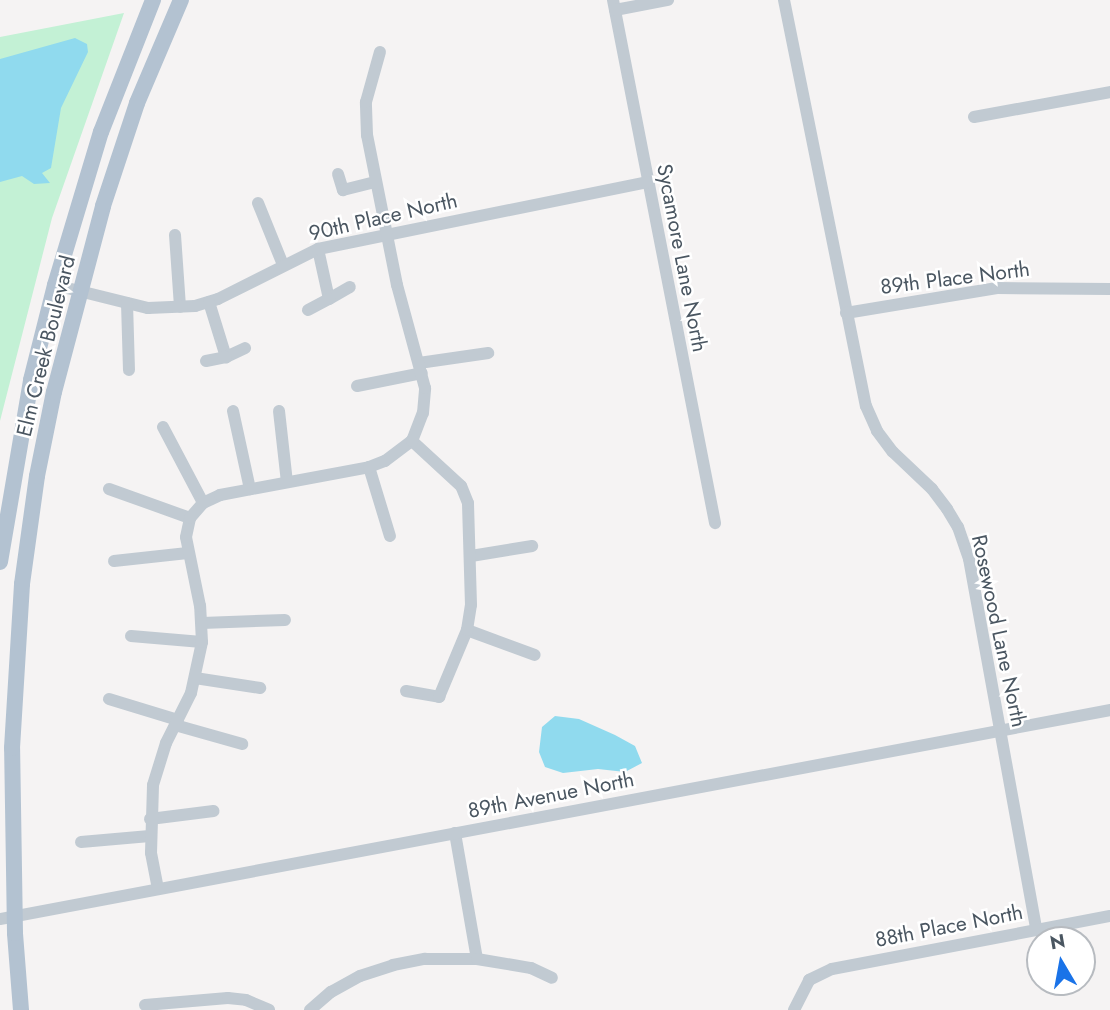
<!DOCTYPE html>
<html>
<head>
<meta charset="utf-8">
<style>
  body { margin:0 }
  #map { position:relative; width:1110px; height:1010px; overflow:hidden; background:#f5f3f3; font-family:Jost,sans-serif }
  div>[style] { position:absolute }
  .green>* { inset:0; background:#c3f1d5 }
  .water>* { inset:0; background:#90daee }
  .minor>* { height:12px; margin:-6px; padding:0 6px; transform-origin:6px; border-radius:6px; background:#c1cad2 }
  .major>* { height:16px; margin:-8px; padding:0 8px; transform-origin:8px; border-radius:8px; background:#b3c2d1 }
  span { translate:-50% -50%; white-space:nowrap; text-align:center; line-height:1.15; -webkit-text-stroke:5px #fff; paint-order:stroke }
  .street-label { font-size:21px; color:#4a5661 }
  .north { position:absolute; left:1026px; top:926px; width:70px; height:70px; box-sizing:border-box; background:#fff; border:2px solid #b7bbc0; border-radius:50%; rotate:350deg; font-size:19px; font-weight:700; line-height:28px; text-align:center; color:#4a5661 }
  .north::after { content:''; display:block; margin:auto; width:24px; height:32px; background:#1a73e8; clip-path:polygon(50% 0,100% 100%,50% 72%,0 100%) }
</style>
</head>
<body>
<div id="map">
  <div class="green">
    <i style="clip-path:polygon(124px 13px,52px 218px,0 421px,0 37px)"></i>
  </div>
  <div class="water">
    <i style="clip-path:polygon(75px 38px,87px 44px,88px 52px,61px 108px,51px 168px,42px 173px,50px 183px,34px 184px,22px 176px,0 182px,0 59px)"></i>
    <i style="clip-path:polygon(555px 716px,579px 719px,615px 735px,635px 746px,642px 763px,625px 772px,598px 769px,563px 773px,545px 767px,539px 752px,542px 727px)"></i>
  </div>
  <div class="minor">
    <i style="left:613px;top:0;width:533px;rotate:78.96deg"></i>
    <i style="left:784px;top:0;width:414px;rotate:78.6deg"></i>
    <i style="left:866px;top:406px;width:27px;rotate:66deg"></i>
    <i style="left:877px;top:431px;width:26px;rotate:53deg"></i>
    <i style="left:893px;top:452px;width:54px;rotate:43.5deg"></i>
    <i style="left:932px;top:489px;width:25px;rotate:53deg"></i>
    <i style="left:947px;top:509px;width:21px;rotate:59deg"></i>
    <i style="left:958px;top:527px;width:34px;rotate:71deg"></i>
    <i style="left:969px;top:559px;width:376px;rotate:79.7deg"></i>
    <i style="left:615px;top:10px;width:54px;rotate:-10.7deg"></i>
    <i style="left:974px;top:117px;width:138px;rotate:-10.4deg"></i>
    <i style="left:338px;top:174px;width:17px;rotate:73deg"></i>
    <i style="left:343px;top:190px;width:34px;rotate:-14deg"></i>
    <i style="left:258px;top:203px;width:67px;rotate:68deg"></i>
    <i style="left:175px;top:235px;width:72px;rotate:86deg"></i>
    <i style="left:318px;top:249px;width:51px;rotate:77.6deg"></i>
    <i style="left:329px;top:299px;width:24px;rotate:-30deg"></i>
    <i style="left:55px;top:285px;width:96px;rotate:13.9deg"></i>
    <i style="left:148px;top:308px;width:47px;rotate:-2.4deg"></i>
    <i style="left:195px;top:306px;width:24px;rotate:-17deg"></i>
    <i style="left:218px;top:299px;width:112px;rotate:-26.6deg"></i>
    <i style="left:318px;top:249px;width:336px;rotate:-11.5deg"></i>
    <i style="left:209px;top:302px;width:58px;rotate:72.8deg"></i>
    <i style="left:226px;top:357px;width:21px;rotate:-25deg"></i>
    <i style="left:127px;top:303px;width:67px;rotate:88.3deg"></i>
    <i style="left:308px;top:310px;width:24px;rotate:-28deg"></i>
    <i style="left:846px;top:313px;width:153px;rotate:-9.4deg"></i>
    <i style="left:997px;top:288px;width:113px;rotate:0.5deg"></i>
    <i style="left:206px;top:361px;width:20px;rotate:-11deg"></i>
    <i style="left:419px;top:363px;width:70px;rotate:-8.2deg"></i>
    <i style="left:357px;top:386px;width:66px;rotate:-11.3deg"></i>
    <i style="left:233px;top:411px;width:80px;rotate:77.7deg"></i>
    <i style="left:279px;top:411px;width:71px;rotate:83.6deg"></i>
    <i style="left:163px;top:427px;width:86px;rotate:62.2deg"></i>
    <i style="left:369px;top:467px;width:72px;rotate:73.1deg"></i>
    <i style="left:109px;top:489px;width:86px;rotate:19.7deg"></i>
    <i style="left:471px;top:556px;width:62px;rotate:-9.3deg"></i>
    <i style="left:114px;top:561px;width:74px;rotate:-6.2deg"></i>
    <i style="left:202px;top:623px;width:83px;rotate:-2.1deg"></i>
    <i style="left:467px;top:630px;width:72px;rotate:20.2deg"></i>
    <i style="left:131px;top:636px;width:71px;rotate:4.8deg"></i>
    <i style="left:195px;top:678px;width:66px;rotate:8.7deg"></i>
    <i style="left:406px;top:691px;width:34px;rotate:10deg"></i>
    <i style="left:439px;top:697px;width:73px;rotate:-67.3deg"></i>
    <i style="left:467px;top:630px;width:25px;rotate:-81deg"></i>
    <i style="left:471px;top:605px;width:102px;rotate:-91.7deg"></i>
    <i style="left:468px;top:503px;width:18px;rotate:-112deg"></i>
    <i style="left:461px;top:486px;width:67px;rotate:-137.4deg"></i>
    <i style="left:109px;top:699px;width:72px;rotate:16.9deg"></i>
    <i style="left:175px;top:725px;width:70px;rotate:15.8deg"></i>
    <i style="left:150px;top:819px;width:64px;rotate:-7.2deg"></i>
    <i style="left:455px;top:833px;width:128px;rotate:80.1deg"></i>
    <i style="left:81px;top:842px;width:69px;rotate:-5deg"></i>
    <i style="left:158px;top:889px;width:37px;rotate:-101deg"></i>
    <i style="left:151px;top:853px;width:68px;rotate:-88.3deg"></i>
    <i style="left:153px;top:785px;width:44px;rotate:-72.8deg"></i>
    <i style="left:166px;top:743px;width:56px;rotate:-63.4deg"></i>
    <i style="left:191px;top:693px;width:52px;rotate:-77.8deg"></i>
    <i style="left:202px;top:642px;width:36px;rotate:-93deg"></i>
    <i style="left:200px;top:606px;width:70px;rotate:-101.5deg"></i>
    <i style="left:186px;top:537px;width:19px;rotate:-78deg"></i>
    <i style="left:190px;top:518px;width:20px;rotate:-49deg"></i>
    <i style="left:203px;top:503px;width:19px;rotate:-25deg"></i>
    <i style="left:220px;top:495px;width:152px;rotate:-10.6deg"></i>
    <i style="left:369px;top:467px;width:17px;rotate:-21deg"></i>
    <i style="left:385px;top:461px;width:34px;rotate:-37deg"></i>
    <i style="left:412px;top:441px;width:30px;rotate:-69deg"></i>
    <i style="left:423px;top:413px;width:25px;rotate:-85deg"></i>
    <i style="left:425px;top:388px;width:107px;rotate:-105.2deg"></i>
    <i style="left:397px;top:285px;width:153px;rotate:-101.3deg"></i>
    <i style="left:367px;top:135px;width:33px;rotate:-92deg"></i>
    <i style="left:366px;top:102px;width:52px;rotate:-74.4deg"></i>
    <i style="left:0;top:919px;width:1130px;rotate:-10.66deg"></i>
    <i style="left:145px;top:1005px;width:83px;rotate:-4.8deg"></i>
    <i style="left:228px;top:998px;width:18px;rotate:6deg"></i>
    <i style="left:246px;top:1000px;width:25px;rotate:23deg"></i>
    <i style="left:310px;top:1010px;width:28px;rotate:-41deg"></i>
    <i style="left:331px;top:992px;width:33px;rotate:-29deg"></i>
    <i style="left:360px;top:976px;width:35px;rotate:-18deg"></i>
    <i style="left:393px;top:965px;width:33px;rotate:-11deg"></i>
    <i style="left:425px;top:959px;width:52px"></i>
    <i style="left:477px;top:959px;width:55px;rotate:9.5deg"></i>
    <i style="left:531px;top:968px;width:23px;rotate:25deg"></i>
    <i style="left:794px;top:1010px;width:34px;rotate:-63deg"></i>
    <i style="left:809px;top:980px;width:25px;rotate:-26deg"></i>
    <i style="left:832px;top:969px;width:283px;rotate:-10.8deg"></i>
  </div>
  <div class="major">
    <i style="left:0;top:562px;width:185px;rotate:-80.3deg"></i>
    <i style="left:31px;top:380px;width:98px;rotate:-75.8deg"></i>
    <i style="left:55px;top:285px;width:160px;rotate:-73.3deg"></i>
    <i style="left:101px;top:132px;width:142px;rotate:-68.5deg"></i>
    <i style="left:21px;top:1010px;width:77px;rotate:-94.5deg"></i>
    <i style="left:15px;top:933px;width:185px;rotate:-90.9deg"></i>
    <i style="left:12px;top:748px;width:164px;rotate:-86.5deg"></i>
    <i style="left:22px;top:584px;width:109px;rotate:-82.1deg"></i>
    <i style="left:37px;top:476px;width:86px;rotate:-78.6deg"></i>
    <i style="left:54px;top:392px;width:192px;rotate:-75.2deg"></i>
    <i style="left:103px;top:206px;width:108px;rotate:-71.7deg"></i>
    <i style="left:137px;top:103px;width:112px;rotate:-66.9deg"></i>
  </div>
  <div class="street-label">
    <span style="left:383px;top:217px;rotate:-13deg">90th Place North</span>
    <span style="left:682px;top:258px;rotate:79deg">Sycamore Lane North</span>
    <span style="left:955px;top:278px;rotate:-7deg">89th Place North</span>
    <span style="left:46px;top:346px;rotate:-76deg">Elm Creek Boulevard</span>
    <span style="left:999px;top:631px;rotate:78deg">Rosewood Lane North</span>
    <span style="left:551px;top:795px;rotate:-11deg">89th Avenue North</span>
    <span style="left:949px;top:926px;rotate:-11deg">88th Place North</span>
  </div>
  <div class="north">N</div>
</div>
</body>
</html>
